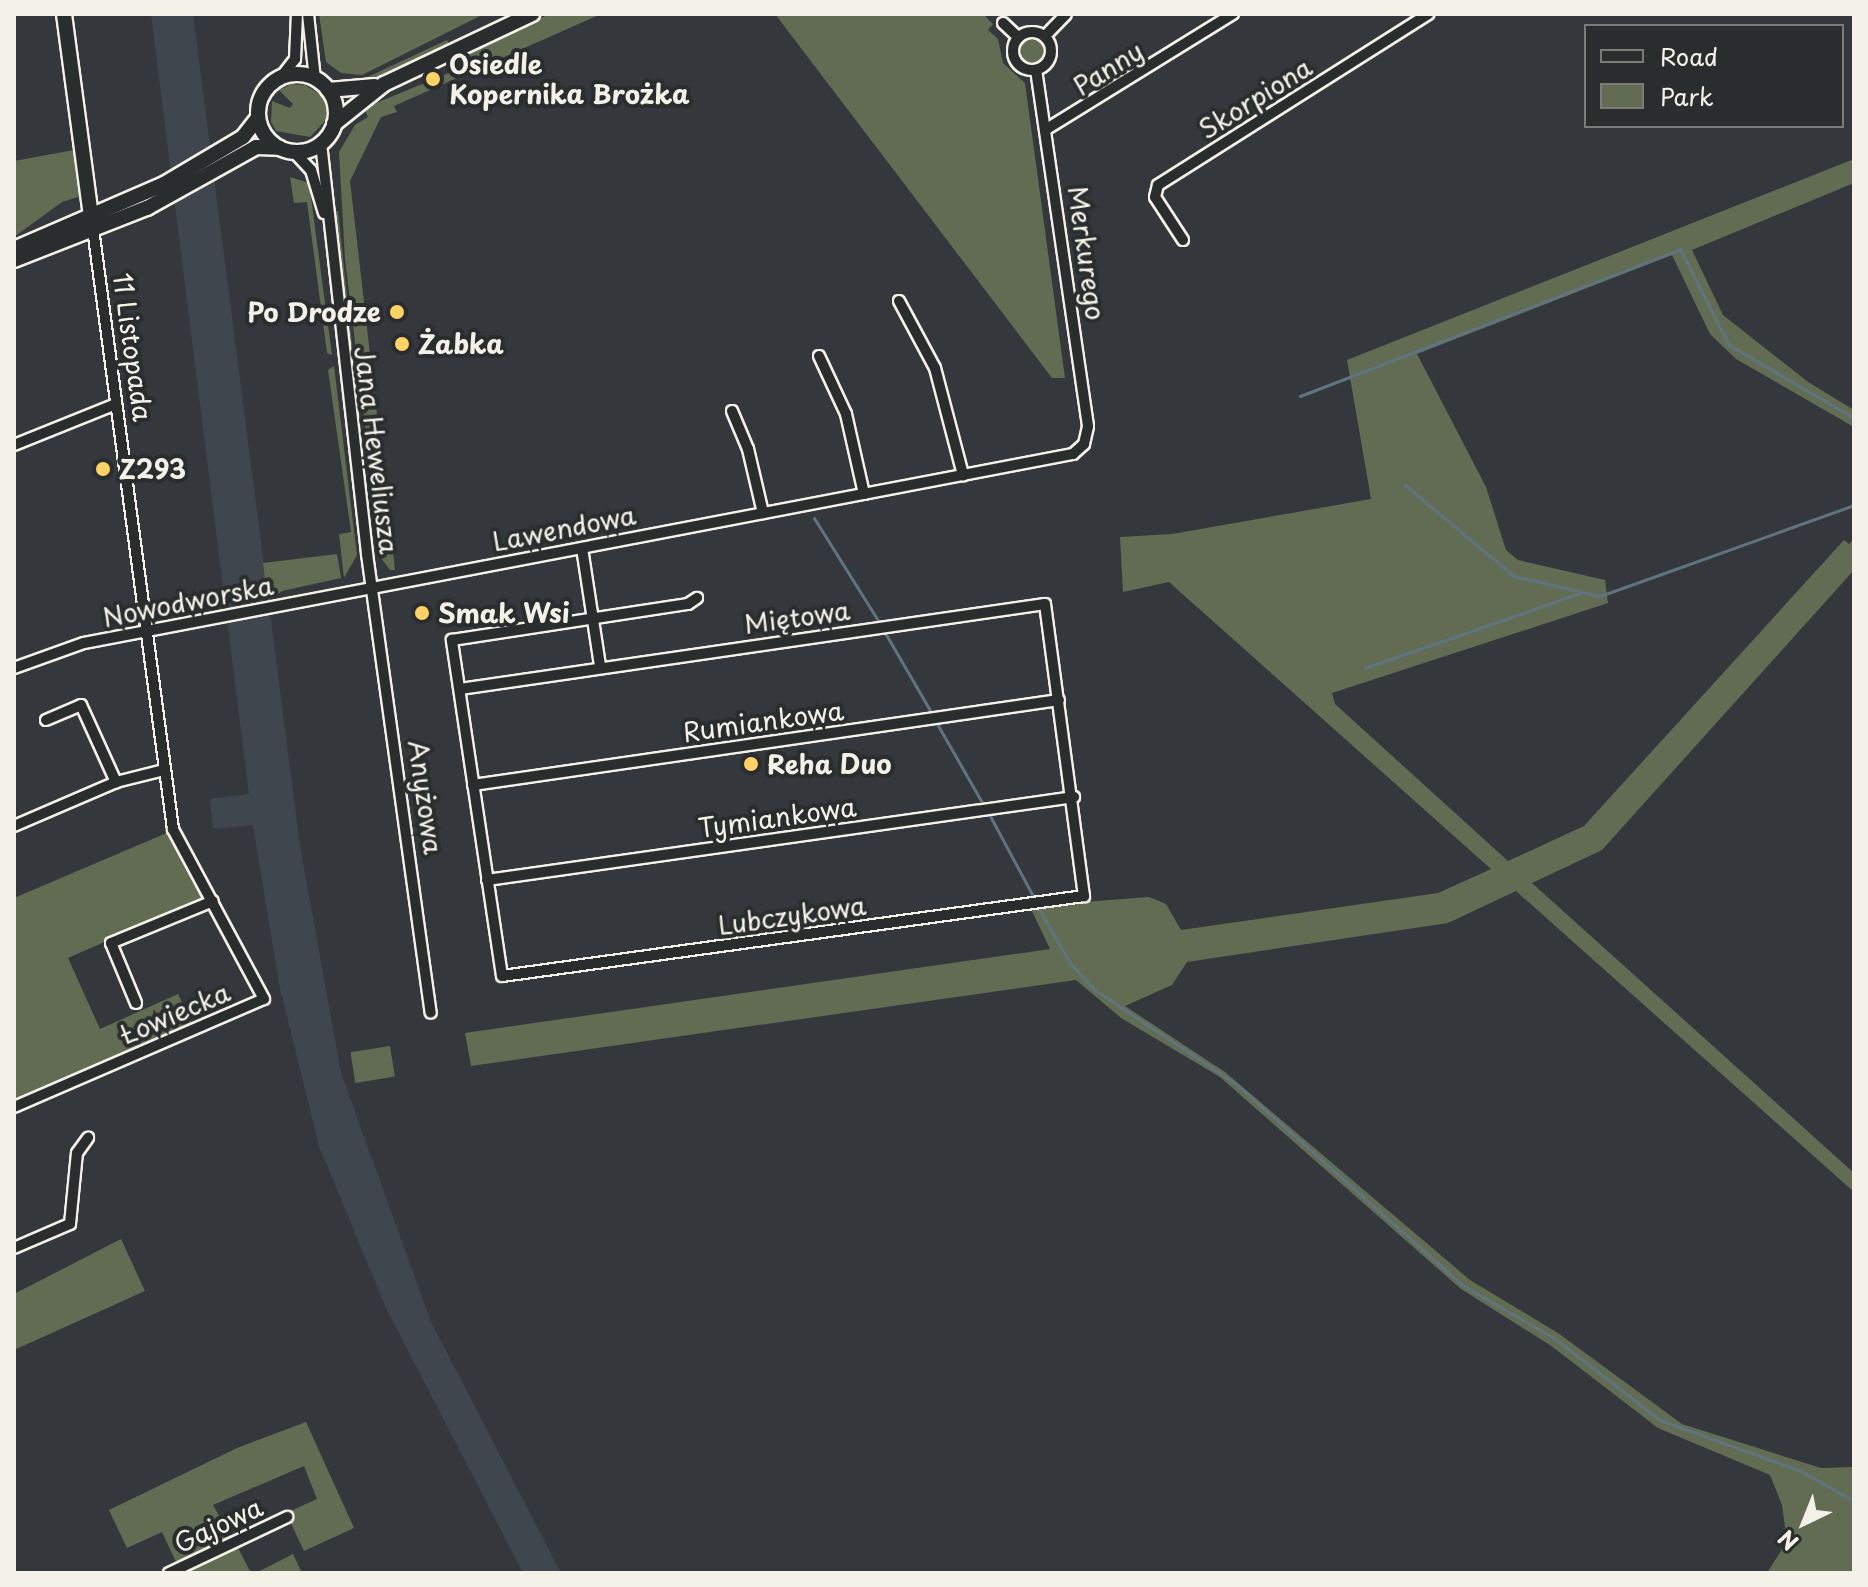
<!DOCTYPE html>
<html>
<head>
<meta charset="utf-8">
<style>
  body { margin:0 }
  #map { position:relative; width:1868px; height:1587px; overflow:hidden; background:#34383d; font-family:"Playpen Sans",sans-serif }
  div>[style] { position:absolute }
  .built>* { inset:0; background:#40464e }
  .green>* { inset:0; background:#616c53; transform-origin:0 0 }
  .round { border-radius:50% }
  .stream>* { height:3px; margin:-1.5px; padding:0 1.5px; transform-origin:1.5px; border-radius:1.5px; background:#60747f }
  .roads { filter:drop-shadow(2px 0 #f4f1e8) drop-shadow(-2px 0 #f4f1e8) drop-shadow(0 2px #f4f1e8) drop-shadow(0 -2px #f4f1e8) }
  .street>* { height:10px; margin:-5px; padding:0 5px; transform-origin:5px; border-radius:5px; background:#2a2d2e }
  .street>.ring { margin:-5px; padding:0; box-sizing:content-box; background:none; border:10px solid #2a2d2e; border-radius:50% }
  .secondary>* { height:14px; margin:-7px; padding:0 7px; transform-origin:7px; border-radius:7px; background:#2a2d2e }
  .secondary>.ring { margin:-7px; padding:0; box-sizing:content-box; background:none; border:14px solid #2a2d2e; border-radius:50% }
  .dots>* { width:22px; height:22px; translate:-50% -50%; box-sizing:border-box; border:4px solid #2a2d2e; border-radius:50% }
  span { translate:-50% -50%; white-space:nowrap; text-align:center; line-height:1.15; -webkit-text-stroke:8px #2a2d2e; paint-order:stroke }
  .poi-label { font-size:26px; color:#f4f1e8; font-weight:700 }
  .left { translate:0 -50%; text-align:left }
  .right { translate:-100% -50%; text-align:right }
  .street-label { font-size:26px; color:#f4f1e8 }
  .frame { position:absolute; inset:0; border:16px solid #f4f1e8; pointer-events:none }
  .legend { position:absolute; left:1584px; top:24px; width:260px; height:104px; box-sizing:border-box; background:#2a2d2e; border:2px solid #7b7b78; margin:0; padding:10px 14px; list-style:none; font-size:24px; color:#f4f1e8 }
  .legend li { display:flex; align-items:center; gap:16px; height:40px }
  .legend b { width:40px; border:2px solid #7b7b78 }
  .north { position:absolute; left:1764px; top:1483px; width:80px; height:80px; -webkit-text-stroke:6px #2a2d2e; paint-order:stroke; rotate:223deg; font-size:22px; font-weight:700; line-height:32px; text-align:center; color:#f4f1e8 }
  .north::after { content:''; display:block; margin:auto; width:28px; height:36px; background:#f4f1e8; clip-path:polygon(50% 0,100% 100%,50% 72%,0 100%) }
</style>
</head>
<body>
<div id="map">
  <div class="built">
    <i style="clip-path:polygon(151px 14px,193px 14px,300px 846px,341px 1073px,431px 1322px,561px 1573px,523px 1573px,386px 1308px,319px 1146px,279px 984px,253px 825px,213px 829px,210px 799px,249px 794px)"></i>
  </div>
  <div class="green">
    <i style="clip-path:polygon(319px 14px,484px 14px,362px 75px,341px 73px,326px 62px)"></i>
    <i style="clip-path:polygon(550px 14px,601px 14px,394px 106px,397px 112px,381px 117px,350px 181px,395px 570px,390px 570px,381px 558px,345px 259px,339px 152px,355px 125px,368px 117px,364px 108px,456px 70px,475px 49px)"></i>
    <i style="clip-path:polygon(775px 14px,983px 14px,993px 24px,988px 30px,998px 39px,1003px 63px,1025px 83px,1065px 378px,1052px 378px)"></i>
    <i class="round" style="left:1020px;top:39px;width:24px;height:24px"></i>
    <i style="clip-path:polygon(447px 40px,449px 44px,361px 86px,357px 82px)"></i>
    <i style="clip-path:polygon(291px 84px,305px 85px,328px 99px,327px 119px,310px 137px,276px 131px,271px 122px,272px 101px,290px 108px,293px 104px,279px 90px)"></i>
    <i style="clip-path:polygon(74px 150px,81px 196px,62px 202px,14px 237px,14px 161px)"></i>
    <i style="clip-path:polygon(1854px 159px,1854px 183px,1692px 250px,1723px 315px,1808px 382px,1854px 410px,1854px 427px,1736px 359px,1710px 334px,1672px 255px,1417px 354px,1486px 487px,1506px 550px,1518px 560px,1605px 580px,1608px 603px,1332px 693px,1335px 704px,1508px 861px,1584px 826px,1844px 540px,1849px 544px,1854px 539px,1854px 570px,1602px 850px,1532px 883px,1854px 1173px,1854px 1192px,1516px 891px,1448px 923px,1187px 962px,1172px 985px,1125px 1006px,1225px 1072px,1470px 1280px,1558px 1333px,1682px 1424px,1821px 1468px,1854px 1467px,1854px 1573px,1767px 1573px,1787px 1541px,1782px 1505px,1770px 1475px,1658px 1428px,1550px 1345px,1461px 1289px,1220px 1077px,1121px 1018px,1076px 980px,471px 1066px,465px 1033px,1050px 949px,1031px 909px,1045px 905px,1149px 897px,1166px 904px,1181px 930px,1438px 893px,1491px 869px,1169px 582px,1123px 592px,1120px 537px,1172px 534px,1371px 499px,1347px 360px)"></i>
    <i style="clip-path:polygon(290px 177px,309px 183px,332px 355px,327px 353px,307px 202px,294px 203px)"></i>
    <i style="left:338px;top:211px;width:244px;height:5px;rotate:84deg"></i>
    <i style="clip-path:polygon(334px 366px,357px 555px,344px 578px,339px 534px,351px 532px,328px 370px)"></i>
    <i style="clip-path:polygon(337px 554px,341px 578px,282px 591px,268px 602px,263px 563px)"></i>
    <i style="clip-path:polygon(169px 832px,204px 898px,68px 958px,100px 1029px,178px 994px,192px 1023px,14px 1104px,14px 898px)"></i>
    <i style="left:390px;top:1046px;width:31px;height:40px;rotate:81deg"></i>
    <i style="clip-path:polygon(121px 1239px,145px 1291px,14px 1350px,14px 1294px)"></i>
    <i style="clip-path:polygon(306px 1422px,354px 1528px,304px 1551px,286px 1513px,317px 1499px,304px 1466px,213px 1505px,234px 1541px,178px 1566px,162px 1532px,127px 1548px,109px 1510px,237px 1448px)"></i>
    <i style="clip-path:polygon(236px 1544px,251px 1573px,174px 1573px)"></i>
    <i style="clip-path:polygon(293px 1554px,302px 1573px,256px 1573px)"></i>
  </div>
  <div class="stream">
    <i style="left:1300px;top:396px;width:407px;rotate:-21.1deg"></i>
    <i style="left:1680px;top:249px;width:108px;rotate:63deg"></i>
    <i style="left:1729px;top:345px;width:145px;rotate:30.3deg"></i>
    <i style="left:1405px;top:485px;width:142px;rotate:39.9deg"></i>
    <i style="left:1514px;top:576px;width:88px;rotate:13.1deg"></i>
    <i style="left:1600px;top:596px;width:270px;rotate:-19.7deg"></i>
    <i style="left:814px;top:518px;width:123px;rotate:58deg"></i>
    <i style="left:884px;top:631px;width:94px;rotate:59.9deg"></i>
    <i style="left:1365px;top:668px;width:228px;rotate:-19.2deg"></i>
    <i style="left:936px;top:722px;width:95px;rotate:60.2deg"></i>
    <i style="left:989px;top:814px;width:95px;rotate:61.8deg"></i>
    <i style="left:1037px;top:906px;width:66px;rotate:59.9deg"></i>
    <i style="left:1070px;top:963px;width:37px;rotate:47deg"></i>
    <i style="left:1095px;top:990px;width:169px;rotate:33.7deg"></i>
    <i style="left:1236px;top:1084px;width:302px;rotate:41.6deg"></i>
    <i style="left:1462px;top:1285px;width:106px;rotate:29.9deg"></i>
    <i style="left:1554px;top:1338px;width:134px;rotate:37.7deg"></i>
    <i style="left:1660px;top:1420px;width:150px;rotate:19.9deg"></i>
    <i style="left:1801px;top:1471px;width:61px;rotate:29.5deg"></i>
  </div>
  <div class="roads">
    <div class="street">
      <i style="left:308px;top:14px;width:65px;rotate:83.9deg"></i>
      <i style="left:1003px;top:23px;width:21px;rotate:43deg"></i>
      <i class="ring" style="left:1013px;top:32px;width:28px;height:28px"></i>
      <i style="left:1045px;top:36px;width:30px;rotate:-46deg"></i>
      <i style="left:281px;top:77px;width:23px;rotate:-52deg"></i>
      <i style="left:295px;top:59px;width:45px;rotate:-87.5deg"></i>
      <i style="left:1045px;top:130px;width:221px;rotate:-31.7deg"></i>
      <i style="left:321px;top:143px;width:414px;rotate:83.6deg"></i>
      <i style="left:367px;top:554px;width:463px;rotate:82.1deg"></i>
      <i style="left:294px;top:152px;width:25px;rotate:47deg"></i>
      <i style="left:311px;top:170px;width:45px;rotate:73.2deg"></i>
      <i style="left:1183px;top:240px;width:51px;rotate:-123.1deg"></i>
      <i style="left:1155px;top:197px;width:12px;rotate:-76deg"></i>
      <i style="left:1158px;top:185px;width:320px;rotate:-32.3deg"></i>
      <i style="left:899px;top:301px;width:76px;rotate:61.8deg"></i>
      <i style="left:935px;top:368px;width:111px;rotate:75.3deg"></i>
      <i style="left:819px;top:356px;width:64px;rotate:65deg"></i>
      <i style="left:846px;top:414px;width:82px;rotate:77.3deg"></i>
      <i style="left:732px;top:411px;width:41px;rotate:67.2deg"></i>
      <i style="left:748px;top:449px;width:66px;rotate:76.8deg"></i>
      <i style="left:14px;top:445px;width:110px;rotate:-21.9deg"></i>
      <i style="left:582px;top:548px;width:119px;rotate:81.3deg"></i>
      <i style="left:14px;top:668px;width:74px;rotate:-19.7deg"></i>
      <i style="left:84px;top:643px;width:1007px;rotate:-10.82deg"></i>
      <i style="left:1073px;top:454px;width:15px;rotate:-42deg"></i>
      <i style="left:1084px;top:444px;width:18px;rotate:-77deg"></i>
      <i style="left:1088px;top:426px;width:360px;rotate:-98.3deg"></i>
      <i style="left:460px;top:689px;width:591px;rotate:-8.27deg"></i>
      <i style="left:1045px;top:604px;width:295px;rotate:82.4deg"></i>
      <i style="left:1084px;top:896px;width:587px;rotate:172.17deg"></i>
      <i style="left:502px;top:976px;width:340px;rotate:-98.5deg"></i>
      <i style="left:452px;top:640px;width:239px;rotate:-8.7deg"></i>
      <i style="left:688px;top:604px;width:11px;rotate:-34deg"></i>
      <i style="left:46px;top:720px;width:38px;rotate:-23deg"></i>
      <i style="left:81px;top:705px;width:85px;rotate:65.6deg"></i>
      <i style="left:473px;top:785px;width:592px;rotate:-8.25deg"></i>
      <i style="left:14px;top:826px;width:111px;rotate:-23.3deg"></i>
      <i style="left:116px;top:782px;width:49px;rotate:-14deg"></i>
      <i style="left:487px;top:880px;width:593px;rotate:-8.05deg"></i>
      <i style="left:136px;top:1003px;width:65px;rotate:-112.6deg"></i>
      <i style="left:111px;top:943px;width:110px;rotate:-22.4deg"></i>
      <i style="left:14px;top:1107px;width:272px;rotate:-23.4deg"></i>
      <i style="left:264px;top:999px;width:193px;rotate:-118.2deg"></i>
      <i style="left:173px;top:829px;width:605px;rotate:-97.59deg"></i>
      <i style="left:14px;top:1248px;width:61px;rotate:-23.2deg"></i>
      <i style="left:70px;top:1224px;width:71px;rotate:-84.4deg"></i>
      <i style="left:77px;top:1153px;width:19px;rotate:-54deg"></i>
      <i style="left:169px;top:1573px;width:131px;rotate:-25.4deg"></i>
    </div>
    <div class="secondary">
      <i style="left:64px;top:14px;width:212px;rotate:82.4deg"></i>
      <i class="ring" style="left:258px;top:74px;width:64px;height:64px"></i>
      <i style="left:328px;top:90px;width:47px;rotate:-4.9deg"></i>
      <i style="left:334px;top:124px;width:64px;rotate:-38.7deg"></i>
      <i style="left:384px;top:84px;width:164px;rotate:-25.3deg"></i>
      <i style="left:14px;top:249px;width:163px;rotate:-23.4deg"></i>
      <i style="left:164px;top:184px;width:92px;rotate:-30.7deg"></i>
      <i style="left:243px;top:137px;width:24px;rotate:-52deg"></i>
      <i style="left:14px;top:260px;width:143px;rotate:-21.4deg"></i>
      <i style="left:147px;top:208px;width:125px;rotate:-29.2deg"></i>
      <i style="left:256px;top:147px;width:23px;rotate:2deg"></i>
    </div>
  </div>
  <div class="dots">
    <i style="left:433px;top:79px;background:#ffd166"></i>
    <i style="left:397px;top:312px;background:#ffd166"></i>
    <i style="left:402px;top:344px;background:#ffd166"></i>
    <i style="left:103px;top:469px;background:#ffd166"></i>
    <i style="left:422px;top:613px;background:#ffd166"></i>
    <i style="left:751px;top:764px;background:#ffd166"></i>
  </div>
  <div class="poi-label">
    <span class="left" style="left:449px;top:79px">Osiedle<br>Kopernika Brożka</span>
    <span class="right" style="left:381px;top:312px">Po Drodze</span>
    <span class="left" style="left:418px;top:344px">Żabka</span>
    <span class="left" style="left:119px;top:469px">Z293</span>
    <span class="left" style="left:438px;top:613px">Smak Wsi</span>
    <span class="left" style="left:767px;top:764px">Reha Duo</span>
  </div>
  <div class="street-label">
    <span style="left:1108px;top:68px;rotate:-32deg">Panny</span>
    <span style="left:1255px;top:98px;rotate:-32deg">Skorpiona</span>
    <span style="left:1087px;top:253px;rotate:82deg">Merkurego</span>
    <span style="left:133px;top:347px;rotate:82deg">11 Listopada</span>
    <span style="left:377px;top:450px;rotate:83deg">Jana Heweliusza</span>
    <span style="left:564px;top:528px;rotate:-11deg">Lawendowa</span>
    <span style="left:188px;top:601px;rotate:-11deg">Nowodworska</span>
    <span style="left:797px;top:617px;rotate:-8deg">Miętowa</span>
    <span style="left:763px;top:721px;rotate:-8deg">Rumiankowa</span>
    <span style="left:426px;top:797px;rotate:82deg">Anyżowa</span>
    <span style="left:777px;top:817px;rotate:-8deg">Tymiankowa</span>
    <span style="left:792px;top:915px;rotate:-8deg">Lubczykowa</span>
    <span style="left:175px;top:1013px;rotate:-23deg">Łowiecka</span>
    <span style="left:218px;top:1525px;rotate:-25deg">Gajowa</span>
  </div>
  <div class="frame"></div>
  <ul class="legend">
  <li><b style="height:10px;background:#2a2d2e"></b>Road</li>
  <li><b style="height:22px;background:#616c53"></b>Park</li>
  </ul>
  <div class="north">N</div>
</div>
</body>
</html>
